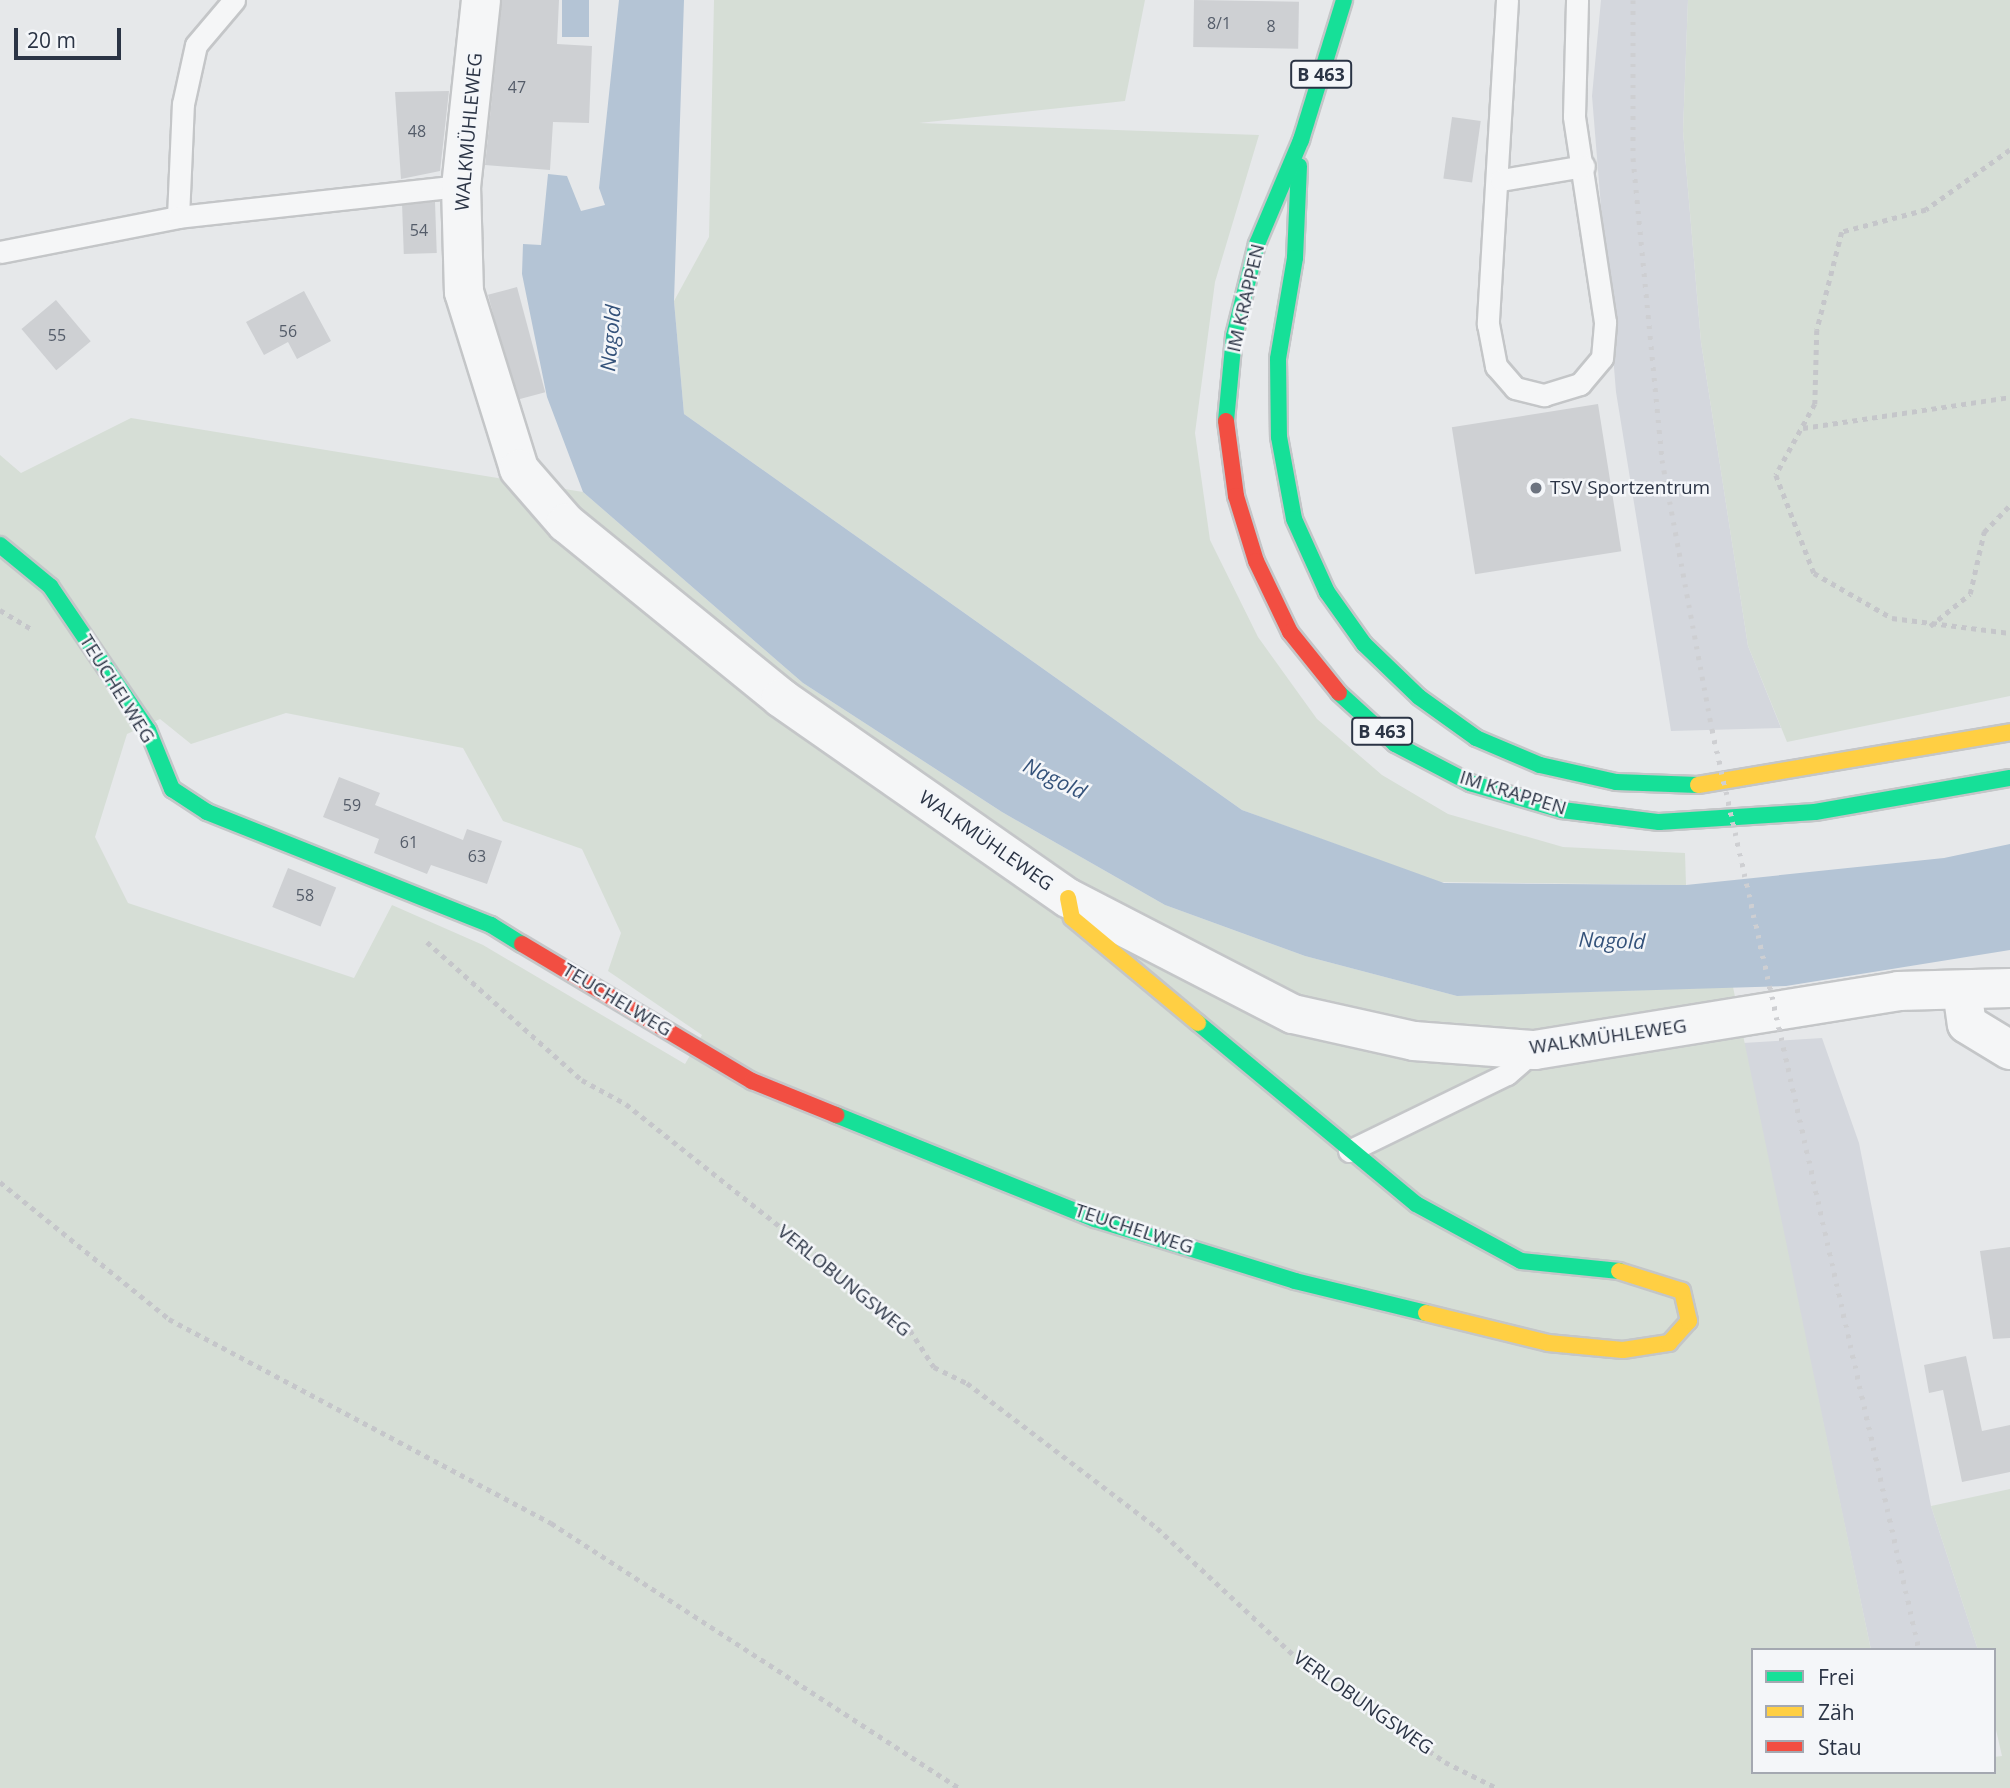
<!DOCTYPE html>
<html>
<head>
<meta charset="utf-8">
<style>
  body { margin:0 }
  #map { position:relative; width:2010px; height:1788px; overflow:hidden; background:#e6e8ea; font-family:"Open Sans",sans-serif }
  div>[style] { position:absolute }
  .built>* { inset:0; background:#d4d7dd }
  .green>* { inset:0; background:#d6ded6 }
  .water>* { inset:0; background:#b4c4d5; transform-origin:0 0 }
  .building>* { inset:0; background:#ced0d3; transform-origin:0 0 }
  .path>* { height:4.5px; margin-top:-2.25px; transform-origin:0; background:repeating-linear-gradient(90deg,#c5c6ca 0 5px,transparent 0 10px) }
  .roads { filter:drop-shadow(2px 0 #c4c6c8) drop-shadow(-2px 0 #c4c6c8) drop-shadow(0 2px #c4c6c8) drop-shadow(0 -2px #c4c6c8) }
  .lane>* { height:21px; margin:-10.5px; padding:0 10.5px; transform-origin:10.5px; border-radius:10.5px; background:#f5f6f7 }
  .street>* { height:38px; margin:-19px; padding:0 19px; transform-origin:19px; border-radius:19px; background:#f5f6f7 }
  .fast>* { height:16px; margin:-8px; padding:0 8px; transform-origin:8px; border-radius:8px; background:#16e098 }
  .slow>* { height:16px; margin:-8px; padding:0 8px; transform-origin:8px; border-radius:8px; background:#ffcf43 }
  .jam>* { height:16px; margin:-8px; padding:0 8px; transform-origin:8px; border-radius:8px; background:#f24e42 }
  .rail>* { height:5px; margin-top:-2.5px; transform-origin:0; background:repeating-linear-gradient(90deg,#cecfd2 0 3.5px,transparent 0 10.5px) }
  .dots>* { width:19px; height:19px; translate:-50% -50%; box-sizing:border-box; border:4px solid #f4f6f9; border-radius:50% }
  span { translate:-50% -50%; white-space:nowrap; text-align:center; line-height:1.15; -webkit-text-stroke:5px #f4f6f9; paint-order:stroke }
  .number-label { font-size:16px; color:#545c69 }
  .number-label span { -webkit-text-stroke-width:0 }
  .shield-label span { padding:2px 5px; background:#f4f6f9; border:2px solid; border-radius:5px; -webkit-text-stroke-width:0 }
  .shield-label { font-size:18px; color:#2b3445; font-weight:700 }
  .street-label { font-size:19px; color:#2b3445 }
  .poi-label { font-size:19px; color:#2b3445 }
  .left { translate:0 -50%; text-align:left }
  .water-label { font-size:21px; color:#34527a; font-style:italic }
  .legend { position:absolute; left:1751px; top:1648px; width:245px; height:126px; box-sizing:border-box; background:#f4f6f9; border:2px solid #a4a8b1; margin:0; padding:9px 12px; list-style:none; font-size:21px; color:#2b3445 }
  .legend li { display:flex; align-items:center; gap:14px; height:35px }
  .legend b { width:35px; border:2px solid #a4a8b1 }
  .scale { position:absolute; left:14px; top:28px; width:107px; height:32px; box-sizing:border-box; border:4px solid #2b3445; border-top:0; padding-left:9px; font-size:21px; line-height:24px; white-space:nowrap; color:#2b3445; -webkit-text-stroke:5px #f4f6f9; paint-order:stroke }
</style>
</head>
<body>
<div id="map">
  <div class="built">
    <i style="clip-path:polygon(1601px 0,1688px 0,1683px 131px,1701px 342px,1748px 646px,1781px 728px,1671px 731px,1616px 392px,1592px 96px)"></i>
    <i style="clip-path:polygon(1822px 1038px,1859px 1143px,1931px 1506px,1978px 1650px,1871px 1650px,1743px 1043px)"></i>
  </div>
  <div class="green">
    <i style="clip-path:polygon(714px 0,1145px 0,1125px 101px,919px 123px,1259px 135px,1215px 282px,1195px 433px,1210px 540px,1258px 637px,1317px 719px,1382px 775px,1448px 814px,1563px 847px,1685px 853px,1686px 885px,1439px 882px,1242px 810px,684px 414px,674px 301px,709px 237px)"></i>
    <i style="clip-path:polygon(1688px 0,2010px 0,2010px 696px,1787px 742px,1748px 646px,1701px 342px,1683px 131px)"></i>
    <i style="clip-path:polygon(evenodd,131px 418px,583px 492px,803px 683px,1002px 812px,1165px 905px,1305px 956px,1457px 996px,1733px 987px,1871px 1650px,1753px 1650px,1753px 1772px,1994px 1772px,1994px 1757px,2002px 1756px,1994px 1721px,1994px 1650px,1978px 1650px,1931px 1506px,2010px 1489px,2010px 1788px,0 1788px,0 455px,21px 473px,131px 418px,286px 713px,463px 748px,503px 821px,582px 849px,621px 933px,608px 971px,702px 1035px,685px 1064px,483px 945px,392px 905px,354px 978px,128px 903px,95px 837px,127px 734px,160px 719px,191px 744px,286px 713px)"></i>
  </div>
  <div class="water">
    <i style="left:562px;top:0;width:27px;height:37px"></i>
    <i style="clip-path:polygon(619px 0,684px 0,674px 301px,684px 414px,1242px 810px,1444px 883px,1686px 885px,1944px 858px,2010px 844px,2010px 950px,1786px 986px,1457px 996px,1305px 956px,1165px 905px,1002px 812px,803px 683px,583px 492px,547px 397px,522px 274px,523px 244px,541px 245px,548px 174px,567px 176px,581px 211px,605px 205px,599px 188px)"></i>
  </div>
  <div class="building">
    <i style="clip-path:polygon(502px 0,559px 0,557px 44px,592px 46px,589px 123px,553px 122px,550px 170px,485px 165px)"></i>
    <i style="left:1194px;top:0;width:105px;height:47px;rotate:1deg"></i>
    <i style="clip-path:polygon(449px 91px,440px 171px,401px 179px,395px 92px)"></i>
    <i style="left:1452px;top:117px;width:29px;height:62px;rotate:8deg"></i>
    <i style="left:435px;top:202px;width:51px;height:33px;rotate:88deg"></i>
    <i style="left:517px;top:287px;width:109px;height:30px;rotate:75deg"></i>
    <i style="clip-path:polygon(304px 291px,331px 341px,297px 359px,288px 342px,264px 355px,246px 322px)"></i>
    <i style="left:56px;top:300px;width:54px;height:45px;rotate:50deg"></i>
    <i style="left:1598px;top:404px;width:149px;height:148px;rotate:81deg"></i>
    <i style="clip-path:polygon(339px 777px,380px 793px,375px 805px,463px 840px,467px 829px,502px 841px,487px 884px,431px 865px,427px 874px,374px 853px,379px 839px,323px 817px)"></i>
    <i style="left:288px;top:868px;width:52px;height:42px;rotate:22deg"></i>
    <i style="clip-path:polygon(2010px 1247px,2010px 1338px,1993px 1339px,1980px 1251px)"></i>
    <i style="clip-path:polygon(1966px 1356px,1982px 1431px,2010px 1425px,2010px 1472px,1962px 1482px,1943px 1390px,1929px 1393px,1924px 1365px)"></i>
  </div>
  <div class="path">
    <i style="left:2010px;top:150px;width:103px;rotate:144.5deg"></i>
    <i style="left:1926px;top:210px;width:87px;rotate:165.3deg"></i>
    <i style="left:1842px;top:232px;width:101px;rotate:104.3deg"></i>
    <i style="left:1817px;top:330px;width:74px;rotate:91.5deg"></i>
    <i style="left:1815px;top:404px;width:81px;rotate:118.8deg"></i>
    <i style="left:1776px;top:475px;width:105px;rotate:68.8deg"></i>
    <i style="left:1814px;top:573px;width:90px;rotate:30deg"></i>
    <i style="left:1892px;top:618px;width:119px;rotate:7.2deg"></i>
    <i style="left:1803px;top:428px;width:209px;rotate:-8.5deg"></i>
    <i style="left:0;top:610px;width:37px;rotate:31deg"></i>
    <i style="left:1930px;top:626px;width:51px;rotate:-38.7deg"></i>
    <i style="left:1970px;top:594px;width:64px;rotate:-77.3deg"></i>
    <i style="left:1984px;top:532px;width:37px;rotate:-46deg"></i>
    <i style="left:427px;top:942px;width:208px;rotate:41.7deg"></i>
    <i style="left:582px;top:1080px;width:50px;rotate:28.6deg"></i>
    <i style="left:626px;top:1104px;width:363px;rotate:38.5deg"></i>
    <i style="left:910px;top:1330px;width:44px;rotate:57deg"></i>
    <i style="left:934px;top:1367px;width:37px;rotate:26deg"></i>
    <i style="left:967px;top:1383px;width:239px;rotate:37.3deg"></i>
    <i style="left:1157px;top:1528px;width:192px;rotate:42.9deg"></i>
    <i style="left:1298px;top:1659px;width:179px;rotate:35deg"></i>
    <i style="left:1445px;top:1762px;width:58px;rotate:26.6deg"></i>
    <i style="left:0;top:1182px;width:218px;rotate:39deg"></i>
    <i style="left:169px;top:1319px;width:433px;rotate:28.1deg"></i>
    <i style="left:551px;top:1523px;width:487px;rotate:33deg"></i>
  </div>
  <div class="roads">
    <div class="lane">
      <i style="left:1507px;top:0;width:325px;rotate:93.4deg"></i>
      <i style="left:1488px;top:324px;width:43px;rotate:79.2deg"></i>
      <i style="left:1496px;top:366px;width:29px;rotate:49deg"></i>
      <i style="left:1515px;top:388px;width:30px;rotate:14deg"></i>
      <i style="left:1544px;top:395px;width:38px;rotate:-17deg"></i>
      <i style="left:1580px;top:384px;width:34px;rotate:-50deg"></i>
      <i style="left:1602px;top:358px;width:36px;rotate:-85deg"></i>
      <i style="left:1605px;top:322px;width:208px;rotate:-98.6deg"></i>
      <i style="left:1574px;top:116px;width:116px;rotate:-88.5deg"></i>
      <i style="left:1501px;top:180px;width:84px;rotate:-9.6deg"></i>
      <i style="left:178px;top:217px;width:113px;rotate:-87.5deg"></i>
      <i style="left:183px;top:104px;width:60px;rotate:-77.6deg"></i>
      <i style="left:196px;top:45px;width:59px;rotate:-49.8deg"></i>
      <i style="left:0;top:252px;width:181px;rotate:-11.1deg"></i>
      <i style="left:178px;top:217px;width:285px;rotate:-6.3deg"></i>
      <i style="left:1349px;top:1151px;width:176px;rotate:-26deg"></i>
      <i style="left:1507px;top:1074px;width:37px;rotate:-41deg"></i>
    </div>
    <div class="street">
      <i style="left:481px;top:0;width:187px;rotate:96.1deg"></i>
      <i style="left:461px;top:186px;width:106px;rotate:88.4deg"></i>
      <i style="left:464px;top:292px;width:185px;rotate:72.7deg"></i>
      <i style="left:519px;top:469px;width:72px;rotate:49deg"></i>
      <i style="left:566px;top:523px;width:277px;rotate:39.1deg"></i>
      <i style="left:781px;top:698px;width:350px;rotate:34.9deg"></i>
      <i style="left:1068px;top:898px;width:253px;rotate:27.3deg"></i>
      <i style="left:1293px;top:1014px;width:124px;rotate:12.6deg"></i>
      <i style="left:1414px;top:1041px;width:121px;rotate:4.3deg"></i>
      <i style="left:1535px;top:1050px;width:368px;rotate:-9.2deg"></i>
      <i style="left:1898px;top:991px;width:112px;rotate:-1.5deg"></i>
      <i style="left:1962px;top:990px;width:34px;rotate:82deg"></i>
      <i style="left:1967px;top:1024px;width:50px;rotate:31.2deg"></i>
    </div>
    <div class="fast">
      <i style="left:1299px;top:166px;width:92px;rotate:92.5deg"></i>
      <i style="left:1295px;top:258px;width:102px;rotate:99.6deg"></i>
      <i style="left:1278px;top:359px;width:78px;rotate:89.3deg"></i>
      <i style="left:1279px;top:437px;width:83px;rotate:79.6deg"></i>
      <i style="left:1294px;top:519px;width:80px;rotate:65.7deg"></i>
      <i style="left:1327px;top:592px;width:64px;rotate:54.6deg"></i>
      <i style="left:1364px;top:644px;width:76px;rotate:43.9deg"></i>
      <i style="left:1419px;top:697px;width:70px;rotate:35.7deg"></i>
      <i style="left:1476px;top:738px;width:69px;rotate:22.9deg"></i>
      <i style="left:1540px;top:765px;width:78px;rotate:12.6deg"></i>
      <i style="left:1616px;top:782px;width:82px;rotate:2.1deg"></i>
      <i style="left:1226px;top:421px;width:85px;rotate:-84.6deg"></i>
      <i style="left:1234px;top:336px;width:95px;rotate:-76deg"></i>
      <i style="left:1257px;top:244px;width:113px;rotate:-67.1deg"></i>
      <i style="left:1301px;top:140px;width:146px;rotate:-72.9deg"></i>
      <i style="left:0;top:545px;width:65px;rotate:39.4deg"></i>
      <i style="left:50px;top:586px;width:174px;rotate:55.8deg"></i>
      <i style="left:148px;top:730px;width:64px;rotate:67.9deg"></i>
      <i style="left:172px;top:789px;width:42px;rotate:33.3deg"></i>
      <i style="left:207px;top:812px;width:306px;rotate:21.7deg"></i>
      <i style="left:491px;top:925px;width:36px;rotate:32deg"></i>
      <i style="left:1339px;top:693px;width:76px;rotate:42.3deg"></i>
      <i style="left:1395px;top:744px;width:85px;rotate:27.5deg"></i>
      <i style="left:1470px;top:783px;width:96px;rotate:16.4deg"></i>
      <i style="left:1562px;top:810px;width:98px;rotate:7.1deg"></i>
      <i style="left:1659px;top:822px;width:156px;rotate:-3.7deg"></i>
      <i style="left:1815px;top:812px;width:198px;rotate:-9.9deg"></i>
      <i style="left:1198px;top:1023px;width:283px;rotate:39.7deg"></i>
      <i style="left:1416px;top:1204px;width:119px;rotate:28.5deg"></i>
      <i style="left:1521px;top:1261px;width:99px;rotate:5.8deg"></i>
      <i style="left:836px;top:1115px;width:279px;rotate:21.9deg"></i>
      <i style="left:1095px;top:1219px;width:209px;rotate:17.2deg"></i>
      <i style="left:1295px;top:1281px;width:135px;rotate:13.7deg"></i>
    </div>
    <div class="slow">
      <i style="left:1698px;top:785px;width:316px;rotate:-9.6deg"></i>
      <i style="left:1068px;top:898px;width:20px;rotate:79deg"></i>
      <i style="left:1072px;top:918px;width:164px;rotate:39.8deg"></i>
      <i style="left:1426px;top:1313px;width:126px;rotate:13.8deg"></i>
      <i style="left:1548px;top:1343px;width:75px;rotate:5.3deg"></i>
      <i style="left:1623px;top:1350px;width:47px;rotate:-8.7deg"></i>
      <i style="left:1669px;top:1343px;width:30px;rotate:-48deg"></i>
      <i style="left:1689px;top:1321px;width:31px;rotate:-103deg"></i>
      <i style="left:1682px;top:1291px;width:66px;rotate:-162.4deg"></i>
    </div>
    <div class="jam">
      <i style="left:1226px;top:421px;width:76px;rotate:82.4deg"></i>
      <i style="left:1236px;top:496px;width:68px;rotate:72.9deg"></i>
      <i style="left:1256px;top:561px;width:79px;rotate:64.4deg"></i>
      <i style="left:1290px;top:632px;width:78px;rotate:51.2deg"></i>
      <i style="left:522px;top:944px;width:268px;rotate:30.8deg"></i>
      <i style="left:752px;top:1081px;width:91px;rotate:22deg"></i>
    </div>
  </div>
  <div class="rail">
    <i style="left:1633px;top:0;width:158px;rotate:90deg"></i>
    <i style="left:1633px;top:158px;width:303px;rotate:84.5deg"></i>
    <i style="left:1662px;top:460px;width:275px;rotate:79.5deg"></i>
    <i style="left:1712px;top:730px;width:943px;rotate:77.32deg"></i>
  </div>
  <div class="dots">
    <i style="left:1536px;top:488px;background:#6c737f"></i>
  </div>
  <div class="number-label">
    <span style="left:1219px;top:23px">8/1</span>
    <span style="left:1271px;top:26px">8</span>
    <span style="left:517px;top:87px">47</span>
    <span style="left:417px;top:131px">48</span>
    <span style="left:419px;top:230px">54</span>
    <span style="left:288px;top:331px">56</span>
    <span style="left:57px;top:335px">55</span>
    <span style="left:352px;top:805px">59</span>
    <span style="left:409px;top:842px">61</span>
    <span style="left:477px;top:856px">63</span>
    <span style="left:305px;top:895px">58</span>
  </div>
  <div class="shield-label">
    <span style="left:1321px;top:74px">B 463</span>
    <span style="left:1382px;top:731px">B 463</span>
  </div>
  <div class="street-label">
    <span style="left:469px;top:132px;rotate:-85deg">WALKMÜHLEWEG</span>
    <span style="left:1246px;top:298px;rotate:-77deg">IM KRAPPEN</span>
    <span style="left:117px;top:689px;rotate:58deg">TEUCHELWEG</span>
    <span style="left:1513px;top:793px;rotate:17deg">IM KRAPPEN</span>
    <span style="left:986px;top:841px;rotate:35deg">WALKMÜHLEWEG</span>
    <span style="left:617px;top:1000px;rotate:31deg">TEUCHELWEG</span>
    <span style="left:1608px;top:1037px;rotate:-8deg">WALKMÜHLEWEG</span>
    <span style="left:1134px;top:1229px;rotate:18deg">TEUCHELWEG</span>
    <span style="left:844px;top:1281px;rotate:39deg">VERLOBUNGSWEG</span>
    <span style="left:1363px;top:1703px;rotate:35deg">VERLOBUNGSWEG</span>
  </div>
  <div class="poi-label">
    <span class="left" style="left:1550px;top:488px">TSV Sportzentrum</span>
  </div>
  <div class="water-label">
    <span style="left:610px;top:338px;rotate:-85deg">Nagold</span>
    <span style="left:1055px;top:778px;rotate:26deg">Nagold</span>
    <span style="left:1612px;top:940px;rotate:2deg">Nagold</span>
  </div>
  <ul class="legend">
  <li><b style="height:9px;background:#16e098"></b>Frei</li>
  <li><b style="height:9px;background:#ffcf43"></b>Zäh</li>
  <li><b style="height:9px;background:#f24e42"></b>Stau</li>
  </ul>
  <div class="scale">20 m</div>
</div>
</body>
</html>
